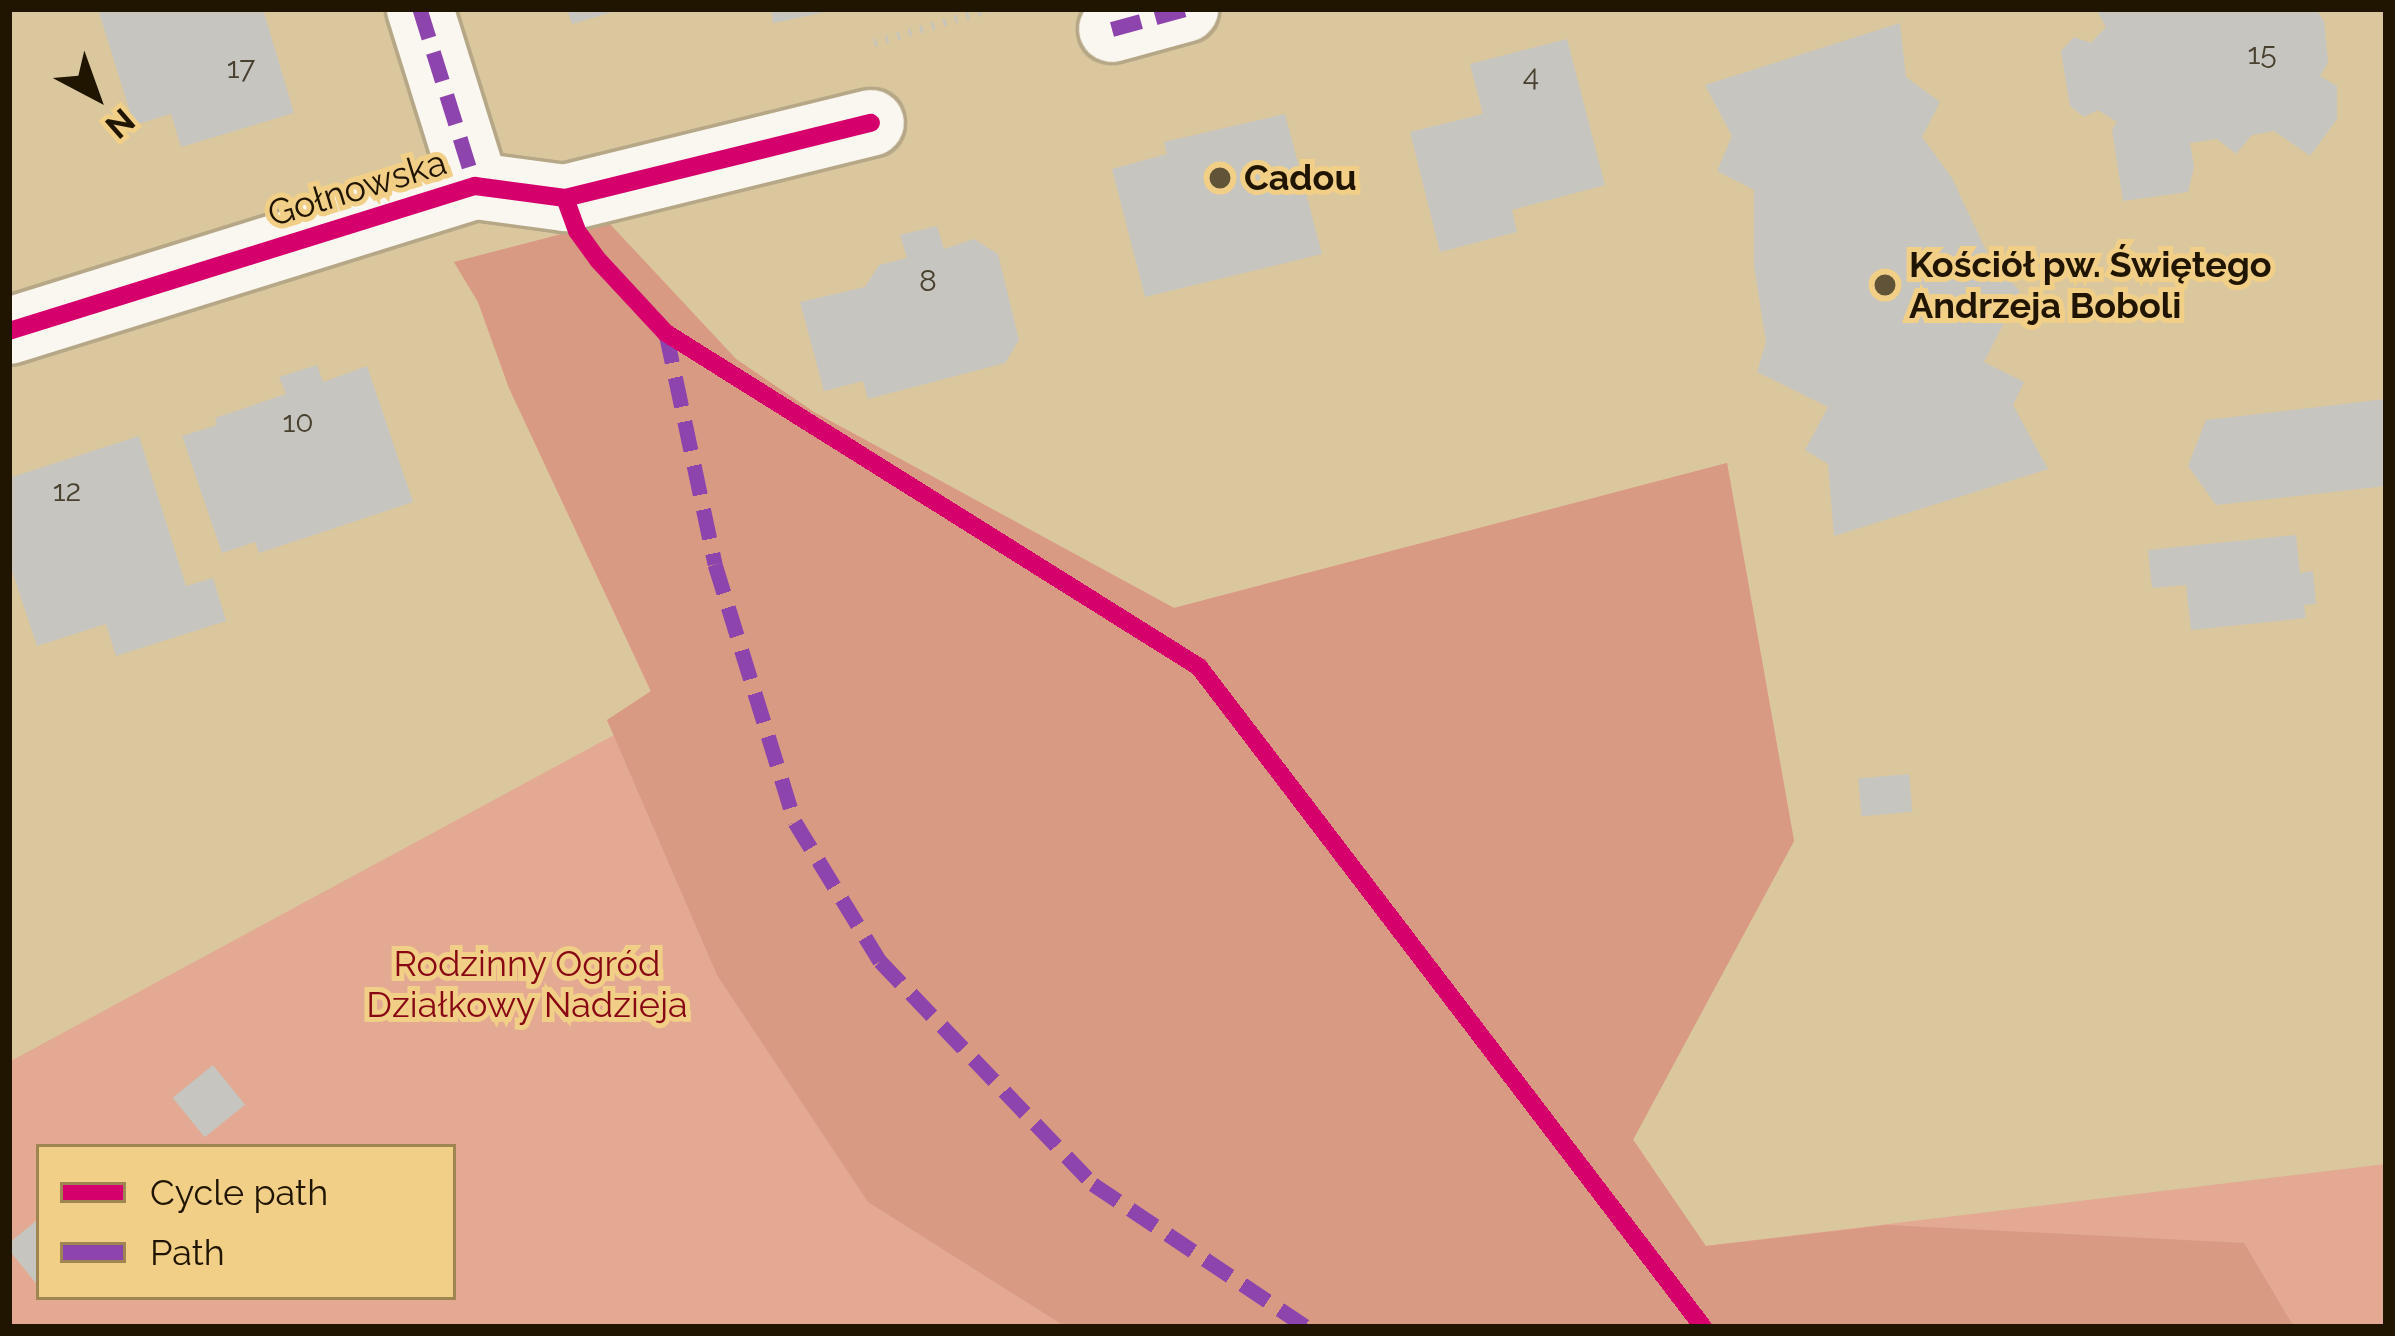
<!DOCTYPE html>
<html>
<head>
<meta charset="utf-8">
<style>
  body { margin:0 }
  #map { position:relative; width:2395px; height:1336px; overflow:hidden; background:#dac79e; font-family:Raleway,sans-serif }
  div>[style] { position:absolute }
  .green>* { inset:0; background:#e3a992 }
  .forest>* { inset:0; background:#d99a83 }
  .building>* { inset:0; background:#c7c5bf; transform-origin:0 0 }
  .path>* { height:8px; margin-top:-4px; transform-origin:0; background:repeating-linear-gradient(90deg,#c9c4b8 0 3px,transparent 0 12px) }
  .roads { filter:drop-shadow(3px 0 #b6a787) drop-shadow(-3px 0 #b6a787) drop-shadow(0 3px #b6a787) drop-shadow(0 -3px #b6a787) }
  .street>* { height:66px; margin:-33px; padding:0 33px; transform-origin:33px; border-radius:33px; background:#f9f7f0 }
  .quiet>* { height:15px; margin-top:-7.5px; transform-origin:0; background:repeating-linear-gradient(90deg,#8e44ad 0 30px,transparent 0 45px) }
  .cycleway>* { height:18px; margin:-9px; padding:0 9px; transform-origin:9px; border-radius:9px; background:#d6006c }
  .dots>* { width:33px; height:33px; translate:-50% -50%; box-sizing:border-box; border:6px solid #f2cf86; border-radius:50% }
  span { translate:-50% -50%; white-space:nowrap; text-align:center; line-height:1.15; -webkit-text-stroke:10px #f2cf86; paint-order:stroke }
  .number-label { font-size:30px; color:#494130 }
  .number-label span { -webkit-text-stroke-width:0 }
  .poi-label { font-size:36px; color:#1f1501; font-weight:700 }
  .left { translate:0 -50%; text-align:left }
  .street-label { font-size:36px; color:#1f1501 }
  .park-label { font-size:36px; color:#870814 }
  .frame { position:absolute; inset:0; border:12px solid #1f1501; pointer-events:none }
  .legend { position:absolute; left:36px; top:1144px; width:420px; height:156px; box-sizing:border-box; background:#f2cf86; border:3px solid #9e8551; margin:0; padding:15px 21px; list-style:none; font-size:36px; color:#1f1501 }
  .legend li { display:flex; align-items:center; gap:24px; height:60px }
  .legend b { width:60px; border:3px solid #9e8551 }
  .north { position:absolute; left:36px; top:36px; width:120px; height:120px; -webkit-text-stroke:9px #f2cf86; paint-order:stroke; rotate:139deg; font-size:33px; font-weight:700; line-height:48px; text-align:center; color:#1f1501 }
  .north::after { content:''; display:block; margin:auto; width:42px; height:54px; background:#1f1501; clip-path:polygon(50% 0,100% 100%,50% 72%,0 100%) }
</style>
</head>
<body>
<div id="map">
  <div class="green">
    <i style="clip-path:polygon(evenodd,608px 222px,736px 359px,814px 412px,1174px 608px,1727px 463px,1794px 841px,1633px 1139px,1705px 1246px,2386px 1164px,2386px 1327px,9px 1327px,9px 1062px,614px 735px,607px 720px,651px 692px,509px 388px,478px 302px,454px 262px,608px 222px,39px 1147px,453px 1147px,453px 1297px,39px 1297px,39px 1147px)"></i>
  </div>
  <div class="forest">
    <i style="clip-path:polygon(608px 222px,736px 359px,814px 412px,1174px 608px,1727px 463px,1794px 841px,1633px 1140px,1706px 1246px,1887px 1225px,2244px 1243px,2294px 1327px,1066px 1327px,868px 1202px,717px 975px,607px 720px,651px 691px,509px 388px,478px 302px,454px 262px)"></i>
  </div>
  <div class="building">
    <i style="clip-path:polygon(98px 9px,263px 9px,294px 113px,181px 147px,171px 114px,134px 125px)"></i>
    <i style="clip-path:polygon(567px 9px,619px 9px,619px 10px,572px 24px)"></i>
    <i style="clip-path:polygon(771px 9px,831px 9px,831px 11px,773px 23px)"></i>
    <i style="clip-path:polygon(2096px 9px,2316px 9px,2324px 21px,2328px 63px,2320px 76px,2337px 86px,2337px 119px,2310px 156px,2274px 131px,2252px 135px,2236px 154px,2217px 139px,2190px 143px,2194px 167px,2188px 192px,2123px 201px,2112px 130px,2117px 122px,2098px 110px,2084px 117px,2070px 106px,2061px 51px,2074px 37px,2091px 43px,2106px 27px)"></i>
    <i style="clip-path:polygon(1900px 23px,1906px 77px,1940px 102px,1922px 137px,1952px 178px,1990px 259px,2020px 291px,1984px 362px,2024px 382px,2013px 405px,2048px 469px,1834px 536px,1828px 464px,1805px 450px,1828px 407px,1757px 372px,1766px 342px,1754px 266px,1754px 190px,1717px 171px,1732px 136px,1705px 85px)"></i>
    <i style="clip-path:polygon(1567px 39px,1605px 185px,1512px 210px,1517px 232px,1440px 252px,1410px 132px,1483px 114px,1470px 64px)"></i>
    <i style="clip-path:polygon(1285px 114px,1322px 254px,1145px 297px,1112px 169px,1167px 154px,1164px 142px)"></i>
    <i style="clip-path:polygon(937px 226px,944px 249px,974px 239px,998px 254px,1019px 340px,1005px 363px,868px 399px,863px 381px,824px 391px,800px 302px,865px 287px,879px 265px,907px 258px,900px 235px)"></i>
    <i style="clip-path:polygon(317px 365px,323px 382px,367px 366px,413px 502px,259px 553px,255px 542px,222px 553px,182px 436px,217px 425px,215px 418px,286px 394px,279px 377px)"></i>
    <i style="clip-path:polygon(2386px 399px,2386px 486px,2216px 505px,2188px 466px,2206px 420px)"></i>
    <i style="clip-path:polygon(139px 436px,186px 586px,213px 578px,226px 621px,116px 656px,106px 624px,37px 646px,9px 561px,9px 478px)"></i>
    <i style="clip-path:polygon(2296px 535px,2300px 573px,2313px 571px,2316px 604px,2304px 605px,2306px 618px,2191px 630px,2186px 585px,2152px 588px,2148px 550px)"></i>
    <i style="left:1909px;top:774px;width:38px;height:51px;rotate:85deg"></i>
    <i style="left:213px;top:1065px;width:51px;height:52px;rotate:51deg"></i>
    <i style="clip-path:polygon(37px 1220px,39px 1223px,39px 1287px,9px 1250px,9px 1243px)"></i>
  </div>
  <div class="path">
    <i style="left:874px;top:43px;width:122px;rotate:-16.2deg"></i>
  </div>
  <div class="roads">
    <div class="street">
      <i style="left:420px;top:9px;width:185px;rotate:72.7deg"></i>
      <i style="left:1112px;top:29px;width:76px;rotate:-15.3deg"></i>
      <i style="left:9px;top:331px;width:488px;rotate:-17.3deg"></i>
      <i style="left:475px;top:186px;width:91px;rotate:7.6deg"></i>
      <i style="left:565px;top:198px;width:315px;rotate:-13.8deg"></i>
    </div>
  </div>
  <div class="quiet">
    <i style="left:420px;top:9px;width:185px;rotate:72.7deg"></i>
    <i style="left:1112px;top:29px;width:76px;rotate:-15.3deg"></i>
    <i style="left:666px;top:333px;width:236px;rotate:78deg"></i>
    <i style="left:715px;top:564px;width:270px;rotate:72.8deg"></i>
    <i style="left:795px;top:822px;width:163px;rotate:58.6deg"></i>
    <i style="left:880px;top:961px;width:308px;rotate:46.3deg"></i>
    <i style="left:1093px;top:1184px;width:257px;rotate:33.8deg"></i>
  </div>
  <div class="cycleway">
    <i style="left:565px;top:198px;width:35px;rotate:70deg"></i>
    <i style="left:577px;top:231px;width:37px;rotate:54deg"></i>
    <i style="left:599px;top:261px;width:98px;rotate:47.1deg"></i>
    <i style="left:666px;top:333px;width:629px;rotate:32.07deg"></i>
    <i style="left:1199px;top:667px;width:830px;rotate:52.63deg"></i>
    <i style="left:9px;top:331px;width:488px;rotate:-17.3deg"></i>
    <i style="left:475px;top:186px;width:91px;rotate:7.6deg"></i>
    <i style="left:565px;top:198px;width:315px;rotate:-13.8deg"></i>
  </div>
  <div class="dots">
    <i style="left:1220px;top:178px;background:#605338"></i>
    <i style="left:1885px;top:285px;background:#605338"></i>
  </div>
  <div class="number-label">
    <span style="left:2262px;top:54px">15</span>
    <span style="left:241px;top:68px">17</span>
    <span style="left:1531px;top:76px">4</span>
    <span style="left:928px;top:281px">8</span>
    <span style="left:298px;top:422px">10</span>
    <span style="left:67px;top:491px">12</span>
  </div>
  <div class="poi-label">
    <span class="left" style="left:1244px;top:178px">Cadou</span>
    <span class="left" style="left:1909px;top:285px">Kościół pw. Świętego<br>Andrzeja Boboli</span>
  </div>
  <div class="street-label">
    <span style="left:357px;top:188px;rotate:-17deg">Gołnowska</span>
  </div>
  <div class="park-label">
    <span style="left:527px;top:984px">Rodzinny Ogród<br>Działkowy Nadzieja</span>
  </div>
  <div class="frame"></div>
  <ul class="legend">
  <li><b style="height:15px;background:#d6006c"></b>Cycle path</li>
  <li><b style="height:15px;background:#8e44ad"></b>Path</li>
  </ul>
  <div class="north">N</div>
</div>
</body>
</html>
